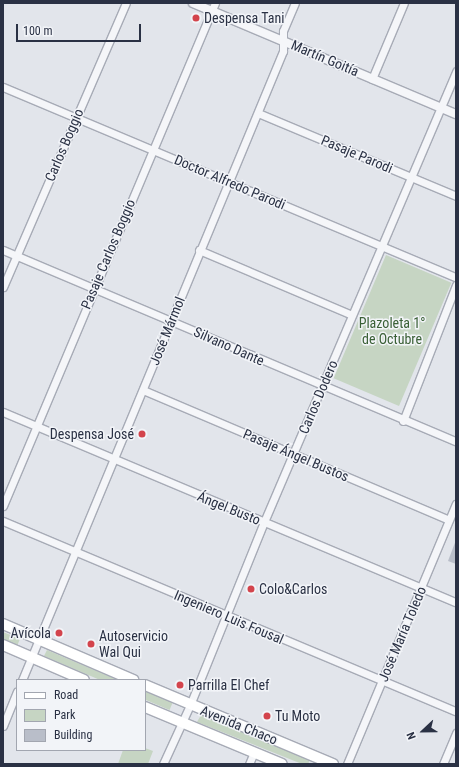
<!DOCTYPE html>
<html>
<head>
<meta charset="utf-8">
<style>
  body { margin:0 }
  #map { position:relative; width:459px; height:767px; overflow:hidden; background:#e2e5eb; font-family:"Roboto Condensed",sans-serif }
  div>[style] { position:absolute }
  .green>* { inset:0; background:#c6d5c3; transform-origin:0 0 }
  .building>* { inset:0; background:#b9bec9 }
  .roads { filter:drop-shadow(1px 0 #a7abb6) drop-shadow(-1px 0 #a7abb6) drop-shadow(0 1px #a7abb6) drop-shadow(0 -1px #a7abb6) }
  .minor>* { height:7px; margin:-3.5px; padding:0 3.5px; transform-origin:3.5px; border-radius:3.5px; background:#f5f6f9 }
  .tertiary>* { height:8px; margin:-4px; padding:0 4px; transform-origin:4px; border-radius:4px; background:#f5f6f9 }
  .secondary>* { height:10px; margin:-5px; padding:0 5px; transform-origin:5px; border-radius:5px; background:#fff }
  .dots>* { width:11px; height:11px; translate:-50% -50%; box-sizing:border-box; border:2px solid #f2f4f8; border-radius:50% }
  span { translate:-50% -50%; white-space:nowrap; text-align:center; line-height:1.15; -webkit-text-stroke:3px #f2f4f8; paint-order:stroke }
  .poi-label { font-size:14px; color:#2a3144 }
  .left { translate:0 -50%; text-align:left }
  .right { translate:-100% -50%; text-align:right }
  .street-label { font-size:14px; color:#2a3144 }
  .park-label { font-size:14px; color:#3a6036 }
  .frame { position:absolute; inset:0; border:4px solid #2a3144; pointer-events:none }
  .legend { position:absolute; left:16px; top:679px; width:130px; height:72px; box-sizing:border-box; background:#f2f4f8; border:1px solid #a2a6b0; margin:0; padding:5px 7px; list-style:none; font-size:12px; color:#2a3144 }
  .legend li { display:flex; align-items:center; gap:8px; height:20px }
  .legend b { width:20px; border:1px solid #a2a6b0 }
  .north { position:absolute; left:403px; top:711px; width:40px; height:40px; -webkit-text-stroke:3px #f2f4f8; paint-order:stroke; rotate:248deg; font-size:11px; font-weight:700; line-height:16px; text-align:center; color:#2a3144 }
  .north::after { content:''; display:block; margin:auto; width:14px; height:18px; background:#2a3144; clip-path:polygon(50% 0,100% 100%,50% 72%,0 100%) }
  .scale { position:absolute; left:16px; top:24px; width:125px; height:18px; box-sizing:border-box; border:2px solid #2a3144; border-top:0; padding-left:5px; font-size:12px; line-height:14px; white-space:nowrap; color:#2a3144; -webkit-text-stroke:3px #f2f4f8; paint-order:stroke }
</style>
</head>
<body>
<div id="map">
  <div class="green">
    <i style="left:386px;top:255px;width:71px;height:134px;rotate:23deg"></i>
    <i style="clip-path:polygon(3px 632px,20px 639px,17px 646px,3px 640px)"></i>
    <i style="clip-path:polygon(47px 650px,118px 680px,100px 680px,44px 656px)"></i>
    <i style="left:145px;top:691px;width:30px;height:8px;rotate:23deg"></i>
    <i style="clip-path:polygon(201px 715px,310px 760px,308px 764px,302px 764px,197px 722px)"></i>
    <i style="clip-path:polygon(145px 748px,153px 751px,148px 764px,118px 764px,123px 750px)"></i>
  </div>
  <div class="building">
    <i style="clip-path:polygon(456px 540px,456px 564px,448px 561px)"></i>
  </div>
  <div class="roads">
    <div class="minor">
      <i style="left:372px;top:79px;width:82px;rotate:-67.2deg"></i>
      <i style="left:3px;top:87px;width:491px;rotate:22.8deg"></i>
      <i style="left:258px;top:113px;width:215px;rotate:22.7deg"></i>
      <i style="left:3px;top:250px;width:492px;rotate:22.9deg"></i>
      <i style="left:199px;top:250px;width:166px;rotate:23deg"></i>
      <i style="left:3px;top:287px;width:309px;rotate:-66.6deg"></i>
      <i style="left:143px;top:390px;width:332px;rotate:23deg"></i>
      <i style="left:3px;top:412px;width:491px;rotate:22.8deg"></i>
      <i style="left:403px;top:421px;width:146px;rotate:-68.7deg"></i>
      <i style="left:3px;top:506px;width:546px;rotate:-67.15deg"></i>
      <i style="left:3px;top:521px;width:491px;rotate:22.8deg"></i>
      <i style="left:22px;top:680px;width:681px;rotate:-67.46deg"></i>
      <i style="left:283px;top:51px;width:20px;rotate:-90deg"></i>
      <i style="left:283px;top:31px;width:30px;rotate:-67deg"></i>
      <i style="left:3px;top:726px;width:37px;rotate:-68deg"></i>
      <i style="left:163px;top:764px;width:65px;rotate:-65.4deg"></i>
      <i style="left:190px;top:705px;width:197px;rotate:-68deg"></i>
      <i style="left:264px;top:522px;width:490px;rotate:-66.9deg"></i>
      <i style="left:249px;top:764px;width:13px;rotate:-67deg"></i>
      <i style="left:347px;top:764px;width:282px;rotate:-67.3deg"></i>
      <i style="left:443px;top:764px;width:34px;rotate:-67deg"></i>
    </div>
    <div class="tertiary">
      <i style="left:193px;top:3px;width:285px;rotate:22.9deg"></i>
    </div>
    <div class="secondary">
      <i style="left:3px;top:624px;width:142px;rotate:23.3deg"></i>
      <i style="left:3px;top:645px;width:88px;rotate:23.4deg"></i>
      <i style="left:145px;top:685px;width:204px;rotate:22.8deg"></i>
      <i style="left:145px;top:707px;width:148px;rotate:22.6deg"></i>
    </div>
  </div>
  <div class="dots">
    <i style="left:196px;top:18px;background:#d3444c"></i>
    <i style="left:142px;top:434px;background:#d3444c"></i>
    <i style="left:251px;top:589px;background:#d3444c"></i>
    <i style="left:59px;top:633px;background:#d3444c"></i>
    <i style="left:91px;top:644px;background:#d3444c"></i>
    <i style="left:180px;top:685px;background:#d3444c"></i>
    <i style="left:267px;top:716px;background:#d3444c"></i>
  </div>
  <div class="poi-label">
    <span class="left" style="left:204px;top:18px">Despensa Tani</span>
    <span class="right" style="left:134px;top:434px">Despensa José</span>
    <span class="left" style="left:259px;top:589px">Colo&amp;Carlos</span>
    <span class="right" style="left:51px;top:633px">Avícola</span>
    <span class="left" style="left:99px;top:644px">Autoservicio<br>Wal Qui</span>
    <span class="left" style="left:188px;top:685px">Parrilla El Chef</span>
    <span class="left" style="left:275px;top:716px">Tu Moto</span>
  </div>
  <div class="street-label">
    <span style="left:325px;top:58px;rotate:23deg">Martín Goitía</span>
    <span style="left:64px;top:145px;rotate:-67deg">Carlos Boggio</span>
    <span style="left:357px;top:154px;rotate:23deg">Pasaje Parodi</span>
    <span style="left:230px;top:182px;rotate:23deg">Doctor Alfredo Parodi</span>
    <span style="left:108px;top:254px;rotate:-67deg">Pasaje Carlos Boggio</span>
    <span style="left:167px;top:331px;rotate:-68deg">José Mármol</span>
    <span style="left:229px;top:346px;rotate:24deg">Silvano Dante</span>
    <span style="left:318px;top:397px;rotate:-67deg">Carlos Dodero</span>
    <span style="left:296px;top:455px;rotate:23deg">Pasaje Ángel Bustos</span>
    <span style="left:229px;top:508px;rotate:22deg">Ángel Busto</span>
    <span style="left:229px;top:617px;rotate:23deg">Ingeniero Luis Fousal</span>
    <span style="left:402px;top:634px;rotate:-67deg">José María Toledo</span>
    <span style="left:239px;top:725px;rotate:22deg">Avenida Chaco</span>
  </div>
  <div class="park-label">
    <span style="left:392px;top:331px">Plazoleta 1°<br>de Octubre</span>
  </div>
  <div class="frame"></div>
  <ul class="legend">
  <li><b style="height:5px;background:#fff"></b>Road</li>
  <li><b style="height:11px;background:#c6d5c3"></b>Park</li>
  <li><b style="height:11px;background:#b9bec9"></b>Building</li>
  </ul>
  <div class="north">N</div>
  <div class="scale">100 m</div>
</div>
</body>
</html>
